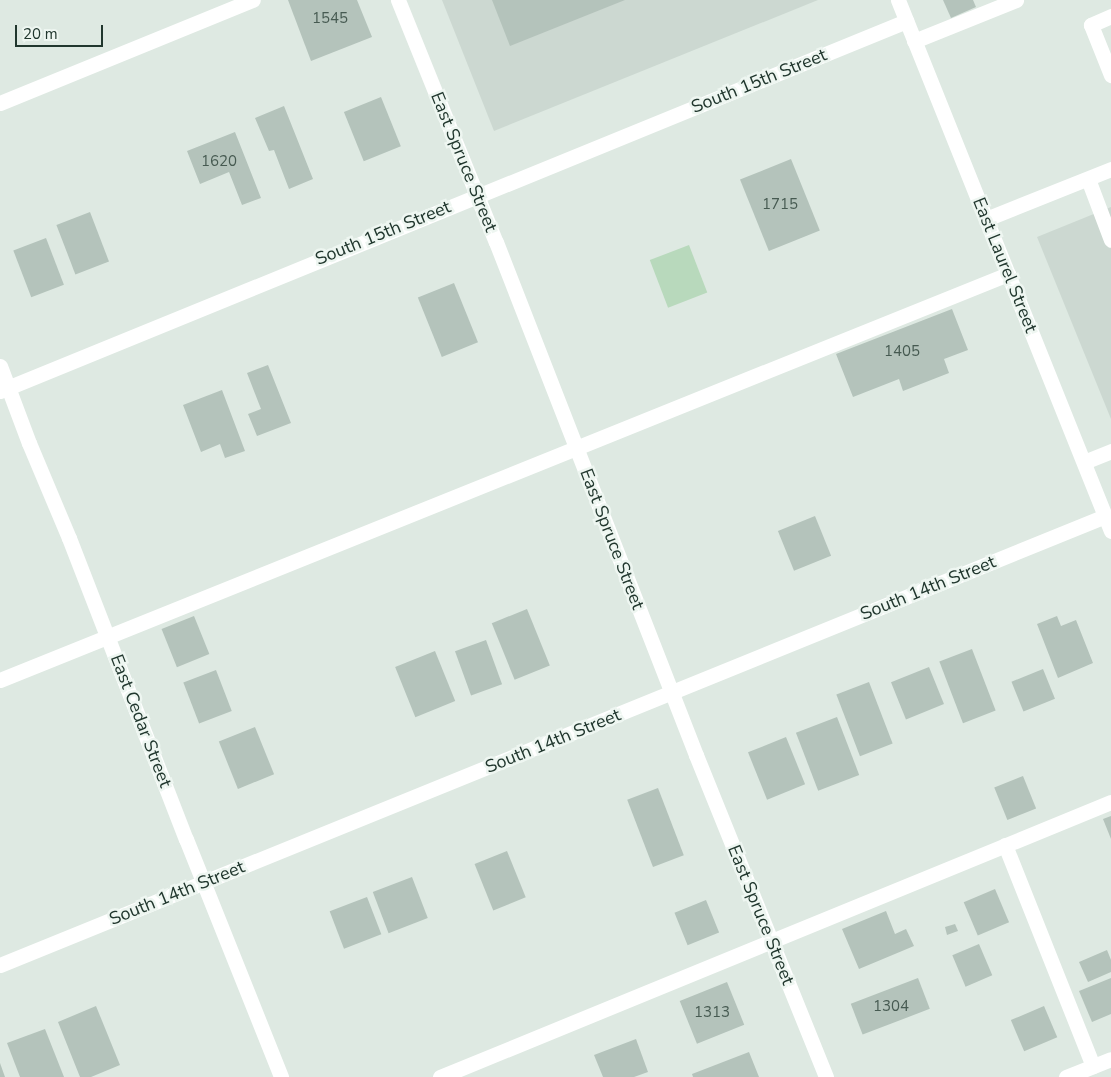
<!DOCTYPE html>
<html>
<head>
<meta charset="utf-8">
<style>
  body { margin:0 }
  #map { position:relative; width:1111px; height:1077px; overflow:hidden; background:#dee9e2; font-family:"Nunito Sans",sans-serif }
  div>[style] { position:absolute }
  .built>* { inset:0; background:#ccd8d1 }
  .green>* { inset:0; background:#b8d9bc; transform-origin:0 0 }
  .building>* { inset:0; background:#b4c3bb; transform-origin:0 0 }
  .service>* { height:15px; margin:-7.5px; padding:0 7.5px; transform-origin:7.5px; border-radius:7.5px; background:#fff }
  .minor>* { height:15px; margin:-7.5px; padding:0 7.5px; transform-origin:7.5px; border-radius:7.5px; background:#fff }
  span { translate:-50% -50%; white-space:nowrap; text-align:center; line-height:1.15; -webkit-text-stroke:5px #eef6f1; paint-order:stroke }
  .number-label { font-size:15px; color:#465a51 }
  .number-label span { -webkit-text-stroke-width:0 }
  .street-label { font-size:18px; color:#21372e }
  .scale { position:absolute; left:15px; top:25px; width:88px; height:22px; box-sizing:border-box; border:2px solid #21372e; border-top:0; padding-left:6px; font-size:15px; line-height:18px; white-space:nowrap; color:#21372e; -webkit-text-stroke:4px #eef6f1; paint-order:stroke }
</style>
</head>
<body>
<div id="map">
  <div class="built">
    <i style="clip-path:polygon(442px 0,818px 0,494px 131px)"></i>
    <i style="clip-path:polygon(1111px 207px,1111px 419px,1037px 237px)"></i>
  </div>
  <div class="green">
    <i style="left:689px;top:245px;width:51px;height:42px;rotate:69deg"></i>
  </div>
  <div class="building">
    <i style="clip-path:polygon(288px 0,357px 0,372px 37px,311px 61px)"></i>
    <i style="clip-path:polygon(492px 0,625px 0,510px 46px)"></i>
    <i style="clip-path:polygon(943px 0,973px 0,976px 7px,951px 18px)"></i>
    <i style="left:381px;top:97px;width:53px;height:40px;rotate:68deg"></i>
    <i style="clip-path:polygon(284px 106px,313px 179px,289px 189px,274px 150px,269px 151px,255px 118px)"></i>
    <i style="clip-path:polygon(235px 132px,261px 198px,242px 205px,229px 172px,200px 184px,187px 151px)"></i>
    <i style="left:791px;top:159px;width:77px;height:55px;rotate:68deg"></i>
    <i style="left:90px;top:212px;width:53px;height:36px;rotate:69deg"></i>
    <i style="left:46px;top:238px;width:50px;height:35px;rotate:69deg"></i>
    <i style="left:454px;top:283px;width:64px;height:39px;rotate:68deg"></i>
    <i style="clip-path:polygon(952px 309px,968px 350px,944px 359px,949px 373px,903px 391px,899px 379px,853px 397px,836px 354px)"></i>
    <i style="clip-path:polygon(268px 365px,291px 423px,257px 436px,248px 414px,261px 409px,247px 373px)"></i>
    <i style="clip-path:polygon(222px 390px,245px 451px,225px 458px,220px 444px,201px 452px,183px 405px)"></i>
    <i style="left:815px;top:516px;width:43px;height:40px;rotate:68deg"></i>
    <i style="left:527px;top:609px;width:61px;height:38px;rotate:68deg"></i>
    <i style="left:194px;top:616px;width:41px;height:35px;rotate:68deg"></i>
    <i style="clip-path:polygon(1057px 616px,1061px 626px,1076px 620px,1093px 663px,1058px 678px,1037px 624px)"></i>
    <i style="left:486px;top:640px;width:47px;height:33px;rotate:70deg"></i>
    <i style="left:972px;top:649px;width:66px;height:35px;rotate:69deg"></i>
    <i style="left:435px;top:651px;width:54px;height:43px;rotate:68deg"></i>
    <i style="left:929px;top:667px;width:40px;height:41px;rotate:68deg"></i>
    <i style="left:1043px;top:669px;width:32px;height:34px;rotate:68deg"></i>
    <i style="left:216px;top:670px;width:44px;height:35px;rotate:69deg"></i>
    <i style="left:869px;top:682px;width:66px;height:35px;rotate:69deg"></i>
    <i style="left:837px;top:717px;width:62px;height:44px;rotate:69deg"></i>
    <i style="left:255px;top:727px;width:51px;height:39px;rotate:68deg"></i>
    <i style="left:786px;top:737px;width:51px;height:41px;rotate:68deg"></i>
    <i style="left:1023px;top:776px;width:35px;height:31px;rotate:68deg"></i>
    <i style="left:658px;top:788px;width:72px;height:33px;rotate:69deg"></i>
    <i style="clip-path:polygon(1111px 816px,1111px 839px,1103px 819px)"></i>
    <i style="left:507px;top:851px;width:50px;height:35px;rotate:68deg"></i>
    <i style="left:412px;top:877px;width:44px;height:42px;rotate:69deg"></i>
    <i style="left:995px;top:889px;width:36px;height:34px;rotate:67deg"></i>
    <i style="left:367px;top:897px;width:40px;height:40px;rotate:69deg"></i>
    <i style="left:706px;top:900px;width:35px;height:34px;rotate:68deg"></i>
    <i style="clip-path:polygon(886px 911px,895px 934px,906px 929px,914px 946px,859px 969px,842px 929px)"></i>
    <i style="clip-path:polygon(955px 924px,958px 931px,947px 935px,945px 927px)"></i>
    <i style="left:979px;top:944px;width:34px;height:29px;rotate:67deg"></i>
    <i style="clip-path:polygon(1107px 950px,1111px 960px,1111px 972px,1088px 982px,1079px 962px)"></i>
    <i style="left:918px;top:978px;width:33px;height:72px;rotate:69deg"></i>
    <i style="clip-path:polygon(1111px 978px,1111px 1014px,1092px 1022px,1079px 991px)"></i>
    <i style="left:727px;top:982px;width:46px;height:51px;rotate:68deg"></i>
    <i style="clip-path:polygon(96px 1006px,120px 1065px,91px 1077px,80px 1077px,58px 1022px)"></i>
    <i style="left:1044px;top:1006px;width:34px;height:36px;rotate:67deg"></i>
    <i style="clip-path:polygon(45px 1029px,64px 1077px,20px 1077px,7px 1043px)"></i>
    <i style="clip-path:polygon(636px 1039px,648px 1072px,634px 1077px,603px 1077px,594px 1055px)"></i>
    <i style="clip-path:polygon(749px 1052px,759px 1077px,693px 1077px,692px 1074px)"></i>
    <i style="clip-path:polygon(0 1063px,5px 1077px,0 1077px)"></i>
  </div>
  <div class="service">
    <i style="left:1111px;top:16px;width:22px;rotate:156deg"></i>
    <i style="left:1091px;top:25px;width:54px;rotate:68.2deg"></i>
    <i style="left:914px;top:41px;width:110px;rotate:-21.9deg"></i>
    <i style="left:0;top:103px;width:273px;rotate:-22.2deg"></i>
    <i style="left:1088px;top:179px;width:65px;rotate:69.3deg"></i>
    <i style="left:1084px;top:462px;width:29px;rotate:-22deg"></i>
    <i style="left:0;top:680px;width:1087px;rotate:-21.94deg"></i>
    <i style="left:1005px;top:845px;width:238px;rotate:68.3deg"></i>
    <i style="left:440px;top:1077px;width:725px;rotate:-22.29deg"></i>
  </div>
  <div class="minor">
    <i style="left:398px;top:0;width:261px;rotate:68deg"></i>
    <i style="left:496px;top:242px;width:551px;rotate:68.7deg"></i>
    <i style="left:696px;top:755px;width:347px;rotate:68deg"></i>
    <i style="left:898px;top:0;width:572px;rotate:68.14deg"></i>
    <i style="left:986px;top:219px;width:135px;rotate:-21.8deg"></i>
    <i style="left:0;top:366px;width:82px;rotate:69.4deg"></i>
    <i style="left:29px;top:443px;width:103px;rotate:67.2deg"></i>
    <i style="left:69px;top:538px;width:323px;rotate:68.8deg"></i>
    <i style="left:186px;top:839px;width:256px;rotate:68.2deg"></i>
    <i style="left:0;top:391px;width:979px;rotate:-22.21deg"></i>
    <i style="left:0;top:965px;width:1193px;rotate:-22.11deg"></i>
    <i style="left:1066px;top:1077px;width:48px;rotate:-21.8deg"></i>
  </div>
  <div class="number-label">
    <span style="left:330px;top:19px">1545</span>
    <span style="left:219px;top:162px">1620</span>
    <span style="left:780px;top:205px">1715</span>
    <span style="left:902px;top:352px">1405</span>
    <span style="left:891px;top:1007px">1304</span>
    <span style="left:712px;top:1013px">1313</span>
  </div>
  <div class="street-label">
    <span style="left:759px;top:81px;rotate:-22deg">South 15th Street</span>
    <span style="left:464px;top:162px;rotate:68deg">East Spruce Street</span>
    <span style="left:383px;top:233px;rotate:-22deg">South 15th Street</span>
    <span style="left:1005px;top:265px;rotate:68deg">East Laurel Street</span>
    <span style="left:612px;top:539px;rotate:69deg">East Spruce Street</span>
    <span style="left:928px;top:588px;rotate:-22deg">South 14th Street</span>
    <span style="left:141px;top:721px;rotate:69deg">East Cedar Street</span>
    <span style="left:553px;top:741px;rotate:-22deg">South 14th Street</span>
    <span style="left:177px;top:893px;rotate:-22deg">South 14th Street</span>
    <span style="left:761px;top:915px;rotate:68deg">East Spruce Street</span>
  </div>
  <div class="scale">20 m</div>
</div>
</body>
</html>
